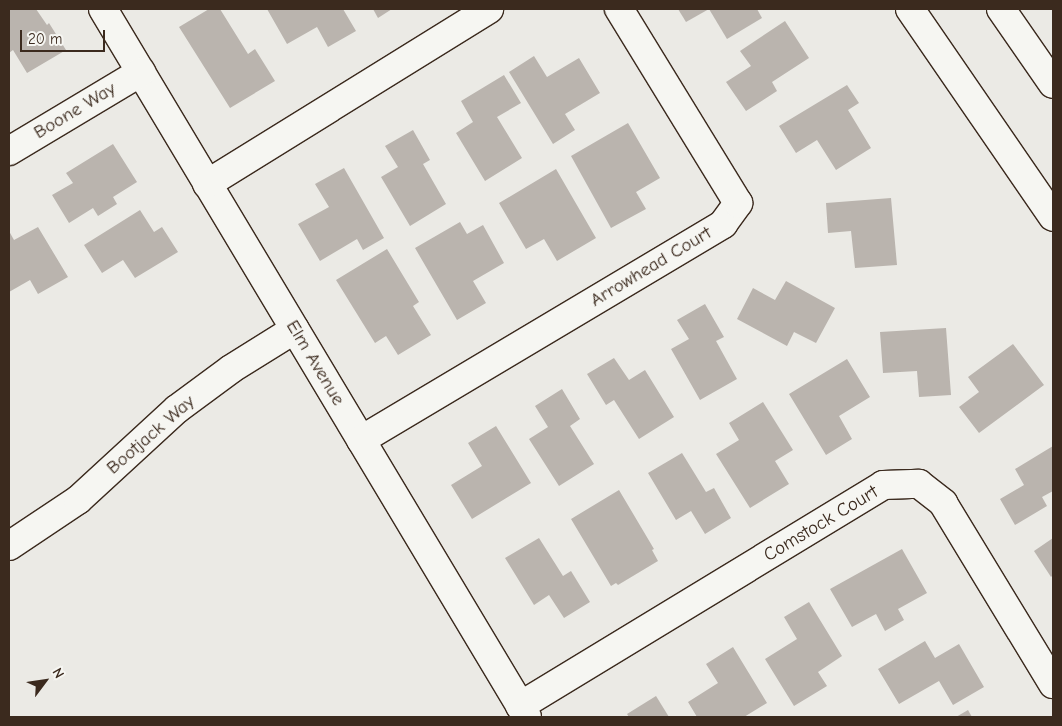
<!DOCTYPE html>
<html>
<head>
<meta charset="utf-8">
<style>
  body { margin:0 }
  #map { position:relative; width:1062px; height:726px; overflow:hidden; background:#ebeae5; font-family:"Comic Neue",sans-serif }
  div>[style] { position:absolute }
  .building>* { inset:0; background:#bab4ae }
  .roads { filter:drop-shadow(1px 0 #3b2a1e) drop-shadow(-1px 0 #3b2a1e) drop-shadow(0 1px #3b2a1e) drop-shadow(0 -1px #3b2a1e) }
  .street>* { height:28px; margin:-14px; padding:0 14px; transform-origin:14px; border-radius:14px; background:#f6f6f2 }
  .highway>* { height:28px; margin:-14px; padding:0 14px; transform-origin:14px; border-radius:14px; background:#f6f6f2 }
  span { translate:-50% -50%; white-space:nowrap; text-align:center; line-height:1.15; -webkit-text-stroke:4px #f6f6f2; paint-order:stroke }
  .street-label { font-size:19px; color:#3b2a1e }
  .frame { position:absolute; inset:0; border:10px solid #3b2a1e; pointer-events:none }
  .north { position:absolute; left:20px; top:656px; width:50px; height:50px; -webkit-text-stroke:4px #f6f6f2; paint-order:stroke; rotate:59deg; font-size:14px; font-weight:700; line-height:20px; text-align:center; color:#3b2a1e }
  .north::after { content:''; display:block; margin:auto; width:18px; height:22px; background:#3b2a1e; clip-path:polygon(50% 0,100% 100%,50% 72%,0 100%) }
  .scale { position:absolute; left:20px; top:30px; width:85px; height:22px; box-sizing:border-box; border:2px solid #3b2a1e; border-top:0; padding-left:6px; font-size:15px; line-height:18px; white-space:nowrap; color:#3b2a1e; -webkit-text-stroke:4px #f6f6f2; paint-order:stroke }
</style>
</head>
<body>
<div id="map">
  <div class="building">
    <i style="clip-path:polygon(9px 9px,36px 9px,47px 25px,49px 23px,66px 50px,27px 73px,13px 50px,9px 53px)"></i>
    <i style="clip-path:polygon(209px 9px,220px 9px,248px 54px,255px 49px,275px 81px,230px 108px,179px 27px)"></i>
    <i style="clip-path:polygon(267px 9px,343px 9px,356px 31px,328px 47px,317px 27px,287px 44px)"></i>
    <i style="clip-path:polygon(373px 9px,392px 9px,378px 18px)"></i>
    <i style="clip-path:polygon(678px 9px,709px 9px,686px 22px)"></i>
    <i style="clip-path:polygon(709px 9px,757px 9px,762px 18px,727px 39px)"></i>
    <i style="clip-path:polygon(785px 21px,809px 58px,772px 82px,777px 91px,746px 111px,726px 82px,751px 66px,740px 51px)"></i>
    <i style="clip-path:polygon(534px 56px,547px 77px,579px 58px,600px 93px,565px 114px,575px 130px,553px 144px,509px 72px)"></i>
    <i style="clip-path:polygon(504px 75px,521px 103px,497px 117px,522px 158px,485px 181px,456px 133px,473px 122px,461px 101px)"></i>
    <i style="clip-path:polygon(847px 85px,859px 103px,848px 110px,871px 148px,836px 170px,817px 140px,796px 153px,779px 126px)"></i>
    <i style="clip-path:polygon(628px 123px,660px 178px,636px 192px,646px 209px,611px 228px,571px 156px)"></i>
    <i style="clip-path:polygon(413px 130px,430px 160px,423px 164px,446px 204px,410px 226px,381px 177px,398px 167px,385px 146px)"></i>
    <i style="clip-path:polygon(113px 144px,137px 182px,113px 197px,117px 204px,98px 216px,93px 208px,69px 223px,52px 195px,73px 183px,66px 173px)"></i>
    <i style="clip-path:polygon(344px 168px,384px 238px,363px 250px,357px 239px,320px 261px,298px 224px,329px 207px,315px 184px)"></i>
    <i style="clip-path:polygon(556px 169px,596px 238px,557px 261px,544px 239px,526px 249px,499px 203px)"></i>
    <i style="clip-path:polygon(891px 198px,897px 265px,855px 268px,851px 231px,828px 233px,826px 203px)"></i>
    <i style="clip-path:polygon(140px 210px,154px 232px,162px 227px,178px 252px,135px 278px,123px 260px,102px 273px,84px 245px)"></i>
    <i style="clip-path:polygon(460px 222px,467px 234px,483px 225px,504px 263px,473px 281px,486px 303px,457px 320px,415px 248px)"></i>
    <i style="clip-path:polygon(38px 227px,68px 277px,38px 294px,30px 280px,9px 292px,9px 231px,14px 240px)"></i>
    <i style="clip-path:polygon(387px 249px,419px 302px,413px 306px,431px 335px,398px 355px,386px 336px,375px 343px,336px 280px)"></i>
    <i style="clip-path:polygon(786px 281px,835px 308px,816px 343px,794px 332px,787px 346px,737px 319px,753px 288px,775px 300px)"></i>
    <i style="clip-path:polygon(705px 304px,724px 337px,716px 341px,737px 379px,700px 400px,671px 349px,689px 339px,677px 320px)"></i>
    <i style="clip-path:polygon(946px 328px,951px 395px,919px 397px,917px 371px,883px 373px,880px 332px)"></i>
    <i style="clip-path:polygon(1013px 344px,1044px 385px,979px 433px,959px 407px,979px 392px,968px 377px)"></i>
    <i style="clip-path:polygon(614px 358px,629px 380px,645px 370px,674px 417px,639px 439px,614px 400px,606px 405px,587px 374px)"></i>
    <i style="clip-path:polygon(847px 359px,870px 397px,839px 416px,852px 439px,826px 455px,789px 394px)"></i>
    <i style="clip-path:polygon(562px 389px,580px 419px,570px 426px,594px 464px,559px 486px,529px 439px,548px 427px,535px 406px)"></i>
    <i style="clip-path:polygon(763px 402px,793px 450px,775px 461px,789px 484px,750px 508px,716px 454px,739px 440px,729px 423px)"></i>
    <i style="clip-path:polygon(496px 426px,531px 483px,472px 519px,451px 485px,482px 466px,468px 443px)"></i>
    <i style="clip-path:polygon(1053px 446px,1053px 491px,1042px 497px,1047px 506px,1015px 525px,1000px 499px,1024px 485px,1015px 469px)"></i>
    <i style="clip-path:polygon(682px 453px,706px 492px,714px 488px,731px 518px,705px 534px,691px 511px,676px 520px,648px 473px)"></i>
    <i style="clip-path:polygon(619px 490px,654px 549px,652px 550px,658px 561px,618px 585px,616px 583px,611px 586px,571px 519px)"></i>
    <i style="clip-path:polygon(539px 538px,563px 576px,571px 571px,590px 602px,564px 618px,549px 595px,534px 605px,505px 558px)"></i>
    <i style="clip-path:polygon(1053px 538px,1053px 575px,1051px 577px,1034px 551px)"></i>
    <i style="clip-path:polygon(902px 549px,927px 593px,898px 609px,904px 620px,885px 631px,876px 614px,852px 627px,830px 589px)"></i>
    <i style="clip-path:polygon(809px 602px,842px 656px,818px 672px,827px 686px,794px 706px,765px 659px,797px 639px,784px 617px)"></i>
    <i style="clip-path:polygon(925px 641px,935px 658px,959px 644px,984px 687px,953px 705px,939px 681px,899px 704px,878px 669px)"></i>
    <i style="clip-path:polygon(733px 647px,767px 703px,744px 717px,697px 717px,688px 702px,718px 683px,706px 664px)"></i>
    <i style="clip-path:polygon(656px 696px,669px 717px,629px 717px,627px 714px)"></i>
    <i style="clip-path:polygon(968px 710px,972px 717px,956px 717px)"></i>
  </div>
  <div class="roads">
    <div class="street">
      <i style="left:103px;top:9px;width:825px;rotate:59.08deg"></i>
      <i style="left:9px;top:151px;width:154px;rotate:-30.9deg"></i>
      <i style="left:207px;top:184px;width:332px;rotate:-31.8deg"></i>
      <i style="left:361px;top:440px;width:422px;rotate:-30.8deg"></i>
      <i style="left:723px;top:224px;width:26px;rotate:-54deg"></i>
      <i style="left:738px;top:203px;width:228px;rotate:-121.5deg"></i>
      <i style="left:9px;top:546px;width:83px;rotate:-33.7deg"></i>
      <i style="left:78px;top:500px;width:134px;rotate:-42.6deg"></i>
      <i style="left:177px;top:409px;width:67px;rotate:-36.5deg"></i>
      <i style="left:231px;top:369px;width:75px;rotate:-32deg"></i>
      <i style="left:520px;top:706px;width:425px;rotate:-31.3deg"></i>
      <i style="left:883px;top:485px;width:36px;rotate:-2deg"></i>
      <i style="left:919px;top:484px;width:31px;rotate:38deg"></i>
      <i style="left:943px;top:503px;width:212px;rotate:58.7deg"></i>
    </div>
    <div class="highway">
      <i style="left:910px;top:9px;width:252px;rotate:55.5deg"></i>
      <i style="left:1001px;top:9px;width:91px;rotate:55.3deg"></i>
    </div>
  </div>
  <div class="street-label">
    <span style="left:75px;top:111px;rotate:-31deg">Boone Way</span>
    <span style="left:651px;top:267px;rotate:-31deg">Arrowhead Court</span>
    <span style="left:315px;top:363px;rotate:59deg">Elm Avenue</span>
    <span style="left:151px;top:435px;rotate:-41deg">Bootjack Way</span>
    <span style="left:821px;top:524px;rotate:-31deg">Comstock Court</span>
  </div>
  <div class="frame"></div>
  <div class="north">N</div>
  <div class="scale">20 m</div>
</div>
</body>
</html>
